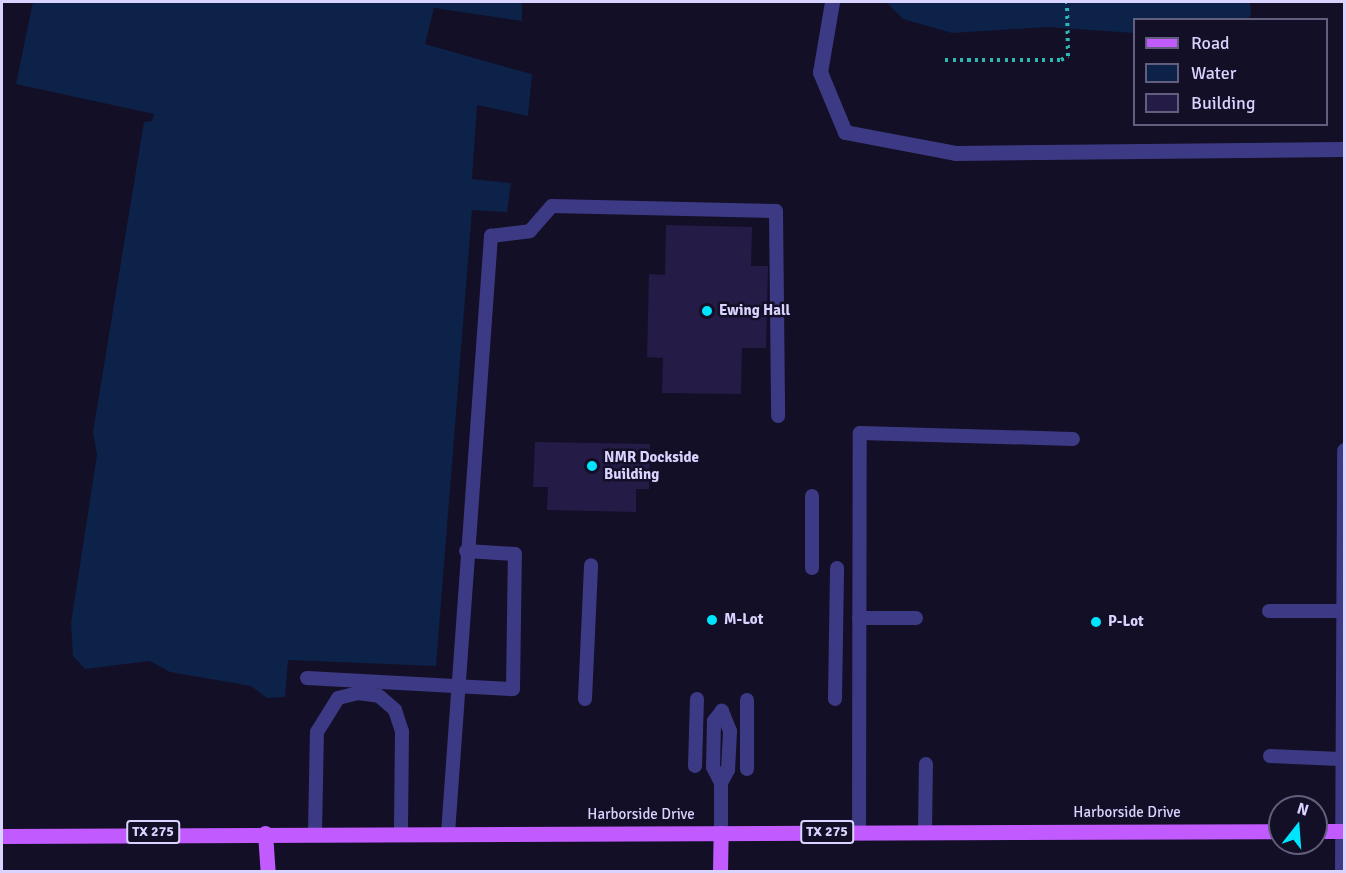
<!DOCTYPE html>
<html>
<head>
<meta charset="utf-8">
<style>
  body { margin:0 }
  #map { position:relative; width:1346px; height:873px; overflow:hidden; background:#130f26; font-family:Signika,sans-serif }
  div>[style] { position:absolute }
  .water>* { inset:0; background:#0c2248 }
  .pier>* { inset:0; background:#130f26 }
  .building>* { inset:0; background:#241b47 }
  .path>* { height:4px; margin-top:-2px; transform-origin:0; background:repeating-linear-gradient(90deg,#2fb8b0 0 3px,transparent 0 7.5px) }
  .service>* { height:14px; margin:-7px; padding:0 7px; transform-origin:7px; border-radius:7px; background:#3d3a85 }
  .minor>* { height:15px; margin:-7.5px; padding:0 7.5px; transform-origin:7.5px; border-radius:7.5px; background:#3d3a85 }
  .tertiary>* { height:15px; margin:-7.5px; padding:0 7.5px; transform-origin:7.5px; border-radius:7.5px; background:#3d3a85 }
  .primary>* { height:15px; margin:-7.5px; padding:0 7.5px; transform-origin:7.5px; border-radius:7.5px; background:#c25bff }
  .dots>* { width:16px; height:16px; translate:-50% -50%; box-sizing:border-box; border:3px solid #130f26; border-radius:50% }
  span { translate:-50% -50%; white-space:nowrap; text-align:center; line-height:1.15; -webkit-text-stroke:5px #130f26; paint-order:stroke }
  .shield-label span { padding:2px 4px; background:#130f26; border:2px solid; border-radius:4px; -webkit-text-stroke-width:0 }
  .shield-label { font-size:14px; color:#d9d4ff; font-weight:700 }
  .poi-label { font-size:15px; color:#d9d4ff; font-weight:700 }
  .left { translate:0 -50%; text-align:left }
  .street-label { font-size:15px; color:#d9d4ff }
  .frame { position:absolute; inset:0; border:3px solid #d9d4ff; pointer-events:none }
  .legend { position:absolute; left:1133px; top:18px; width:195px; height:108px; box-sizing:border-box; background:#130f26; border:2px solid #625e7d; margin:0; padding:8px 10px; list-style:none; font-size:18px; color:#d9d4ff }
  .legend li { display:flex; align-items:center; gap:12px; height:30px }
  .legend b { width:30px; border:2px solid #625e7d }
  .north { position:absolute; left:1268px; top:795px; width:60px; height:60px; box-sizing:border-box; background:#130f26; border:2px solid #625e7d; border-radius:50%; rotate:17deg; font-size:16px; font-weight:700; line-height:24px; text-align:center; color:#d9d4ff }
  .north::after { content:''; display:block; margin:auto; width:21px; height:27px; background:#00e5ff; clip-path:polygon(50% 0,100% 100%,50% 72%,0 100%) }
</style>
</head>
<body>
<div id="map">
  <div class="water">
    <i style="clip-path:polygon(33px 2px,522px 2px,522px 21px,434px 8px,426px 44px,532px 74px,528px 116px,477px 105px,472px 179px,511px 183px,507px 212px,472px 210px,436px 666px,288px 660px,285px 697px,267px 698px,251px 686px,170px 672px,150px 661px,85px 669px,73px 656px,71px 623px,97px 455px,93px 432px,144px 122px,152px 121px,154px 114px,16px 84px)"></i>
    <i style="clip-path:polygon(886px 2px,1250px 2px,1251px 15px,1247px 20px,1134px 20px,1134px 33px,1047px 27px,952px 33px,903px 19px)"></i>
  </div>
  <div class="pier">
    <i style="clip-path:polygon(434px 8px,524px 23px,436px 12px,429px 42px,535px 75px,425px 44px)"></i>
  </div>
  <div class="building">
    <i style="clip-path:polygon(666px 225px,752px 227px,751px 266px,768px 266px,766px 348px,742px 348px,741px 394px,662px 393px,663px 358px,647px 357px,649px 274px,665px 275px)"></i>
    <i style="clip-path:polygon(535px 442px,650px 444px,649px 489px,636px 489px,636px 512px,547px 510px,548px 487px,533px 487px)"></i>
  </div>
  <div class="path">
    <i style="left:945px;top:60px;width:116px"></i>
    <i style="left:1061px;top:60px;width:8px;rotate:-30deg"></i>
    <i style="left:1068px;top:56px;width:54px;rotate:-91.1deg"></i>
  </div>
  <div class="service">
    <i style="left:812px;top:568px;width:72px;rotate:-90deg"></i>
    <i style="left:1269px;top:611px;width:73px"></i>
    <i style="left:859px;top:618px;width:57px"></i>
    <i style="left:307px;top:678px;width:206px;rotate:3.1deg"></i>
    <i style="left:513px;top:689px;width:135px;rotate:-89.2deg"></i>
    <i style="left:515px;top:554px;width:49px;rotate:-176.5deg"></i>
    <i style="left:585px;top:699px;width:134px;rotate:-87.4deg"></i>
    <i style="left:835px;top:699px;width:131px;rotate:-89.1deg"></i>
    <i style="left:1270px;top:756px;width:70px;rotate:2.5deg"></i>
    <i style="left:695px;top:766px;width:67px;rotate:-88.3deg"></i>
    <i style="left:747px;top:769px;width:69px;rotate:-90deg"></i>
    <i style="left:721px;top:783px;width:15px;rotate:-62deg"></i>
    <i style="left:728px;top:770px;width:39px;rotate:-87deg"></i>
    <i style="left:730px;top:731px;width:22px;rotate:-112deg"></i>
    <i style="left:722px;top:711px;width:13px;rotate:129deg"></i>
    <i style="left:714px;top:721px;width:46px;rotate:91.2deg"></i>
    <i style="left:713px;top:767px;width:18px;rotate:63deg"></i>
    <i style="left:721px;top:783px;width:50px;rotate:90deg"></i>
    <i style="left:859px;top:832px;width:399px;rotate:-89.9deg"></i>
    <i style="left:860px;top:433px;width:213px;rotate:1.6deg"></i>
    <i style="left:925px;top:832px;width:68px;rotate:-89.2deg"></i>
    <i style="left:315px;top:833px;width:101px;rotate:-88.9deg"></i>
    <i style="left:317px;top:732px;width:40px;rotate:-58deg"></i>
    <i style="left:338px;top:698px;width:21px;rotate:-14deg"></i>
    <i style="left:358px;top:693px;width:21px;rotate:8deg"></i>
    <i style="left:379px;top:696px;width:21px;rotate:41deg"></i>
    <i style="left:395px;top:710px;width:22px;rotate:72deg"></i>
    <i style="left:402px;top:731px;width:102px;rotate:90.6deg"></i>
    <i style="left:448px;top:833px;width:599px;rotate:-85.88deg"></i>
    <i style="left:491px;top:236px;width:39px;rotate:-7deg"></i>
    <i style="left:530px;top:231px;width:33px;rotate:-49deg"></i>
    <i style="left:552px;top:206px;width:224px;rotate:1.3deg"></i>
    <i style="left:776px;top:211px;width:205px;rotate:89.4deg"></i>
  </div>
  <div class="minor">
    <i style="left:832px;top:2px;width:71px;rotate:99.7deg"></i>
    <i style="left:820px;top:72px;width:65px;rotate:67.4deg"></i>
    <i style="left:845px;top:132px;width:112px;rotate:10.8deg"></i>
    <i style="left:955px;top:153px;width:389px;rotate:-0.6deg"></i>
  </div>
  <div class="tertiary">
    <i style="left:1342px;top:872px;width:422px;rotate:-89.7deg"></i>
  </div>
  <div class="primary">
    <i style="left:1316px;top:831px;width:28px"></i>
    <i style="left:265px;top:833px;width:39px;rotate:86deg"></i>
    <i style="left:2px;top:836px;width:1278px;rotate:-0.22deg"></i>
    <i style="left:720px;top:872px;width:39px;rotate:-89deg"></i>
  </div>
  <div class="dots">
    <i style="left:707px;top:311px;background:#00e5ff"></i>
    <i style="left:592px;top:466px;background:#00e5ff"></i>
    <i style="left:712px;top:620px;background:#00e5ff"></i>
    <i style="left:1096px;top:622px;background:#00e5ff"></i>
  </div>
  <div class="shield-label">
    <span style="left:153px;top:832px">TX 275</span>
    <span style="left:827px;top:832px">TX 275</span>
  </div>
  <div class="poi-label">
    <span class="left" style="left:719px;top:311px">Ewing Hall</span>
    <span class="left" style="left:604px;top:466px">NMR Dockside<br>Building</span>
    <span class="left" style="left:724px;top:620px">M-Lot</span>
    <span class="left" style="left:1108px;top:622px">P-Lot</span>
  </div>
  <div class="street-label">
    <span style="left:1127px;top:813px">Harborside Drive</span>
    <span style="left:641px;top:815px">Harborside Drive</span>
  </div>
  <div class="frame"></div>
  <ul class="legend">
  <li><b style="height:8px;background:#c25bff"></b>Road</li>
  <li><b style="height:16px;background:#0c2248"></b>Water</li>
  <li><b style="height:16px;background:#241b47"></b>Building</li>
  </ul>
  <div class="north">N</div>
</div>
</body>
</html>
